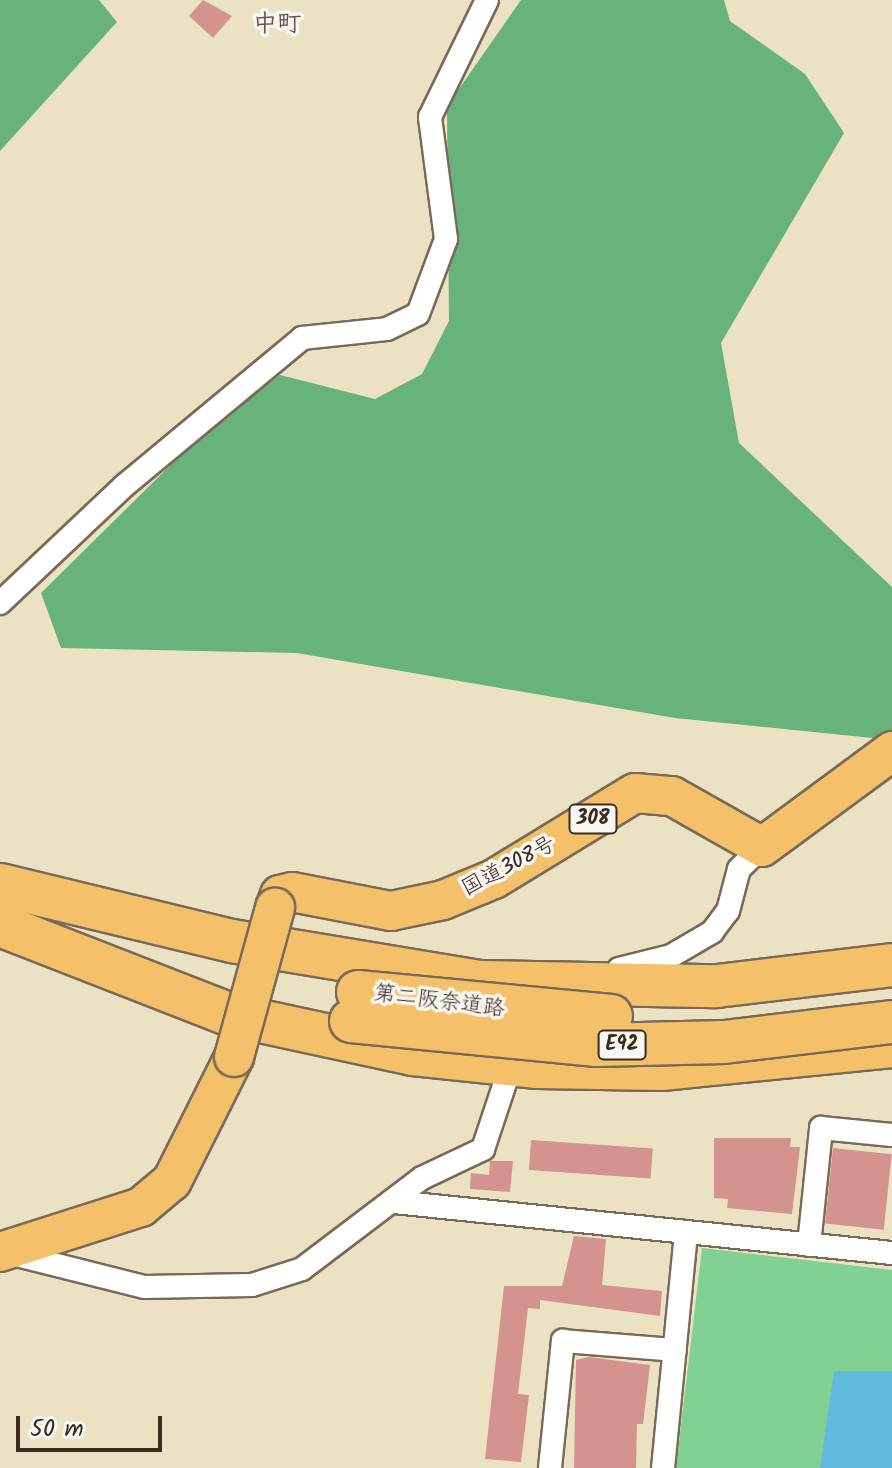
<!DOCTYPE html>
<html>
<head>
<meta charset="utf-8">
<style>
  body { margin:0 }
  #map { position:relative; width:892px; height:1468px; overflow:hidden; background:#ebe2c3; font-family:Kalam,"Klee One",sans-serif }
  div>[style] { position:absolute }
  .green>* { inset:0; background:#81d192 }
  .forest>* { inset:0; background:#68b37c }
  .water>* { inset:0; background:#62badf }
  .building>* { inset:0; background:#d4938f; transform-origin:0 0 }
  .roads { filter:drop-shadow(2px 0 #796a58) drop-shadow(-2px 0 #796a58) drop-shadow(0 2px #796a58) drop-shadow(0 -2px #796a58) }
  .minor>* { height:22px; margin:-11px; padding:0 11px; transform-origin:11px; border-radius:11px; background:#fff }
  .trunk>* { height:38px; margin:-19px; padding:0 19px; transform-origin:19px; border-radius:19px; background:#f4c16a }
  .motorway>* { height:42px; margin:-21px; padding:0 21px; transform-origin:21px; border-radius:21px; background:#f4c16a }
  .bridges { filter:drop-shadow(2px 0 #796a58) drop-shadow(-2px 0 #796a58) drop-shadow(0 2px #796a58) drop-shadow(0 -2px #796a58) }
  .trunk-bridge>* { height:38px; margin:-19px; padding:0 19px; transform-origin:19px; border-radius:19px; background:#f4c16a }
  .motorway-bridge>* { height:42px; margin:-21px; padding:0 21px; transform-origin:21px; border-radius:21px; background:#f4c16a }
  span { translate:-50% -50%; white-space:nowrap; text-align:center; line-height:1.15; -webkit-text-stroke:7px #f6f6f2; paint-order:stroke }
  .shield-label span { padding:2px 6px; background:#f6f6f2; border:2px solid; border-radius:6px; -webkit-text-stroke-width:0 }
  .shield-label { font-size:20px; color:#3b2a1e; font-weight:700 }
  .street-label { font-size:22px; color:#3b2a1e }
  .neighbourhood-label { font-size:24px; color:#714f46; font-weight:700 }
  .scale { position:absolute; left:16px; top:1416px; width:146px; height:36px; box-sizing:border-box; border:4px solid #3b2a1e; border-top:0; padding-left:10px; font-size:24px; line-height:28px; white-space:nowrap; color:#3b2a1e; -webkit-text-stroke:6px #f6f6f2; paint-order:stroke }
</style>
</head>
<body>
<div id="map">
  <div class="green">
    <i style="clip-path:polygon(702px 1248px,892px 1270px,892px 1468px,676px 1468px)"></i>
  </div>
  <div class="forest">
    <i style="clip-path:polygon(0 0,99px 0,117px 22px,0 151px)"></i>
    <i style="clip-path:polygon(521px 0,724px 0,730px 21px,805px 74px,844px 133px,721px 343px,739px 443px,892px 587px,892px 740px,675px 718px,297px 653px,61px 648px,41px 593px,207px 429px,280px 375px,375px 399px,422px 374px,449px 321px,447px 106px)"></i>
  </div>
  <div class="water">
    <i style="clip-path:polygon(834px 1371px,892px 1371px,892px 1468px,820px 1468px)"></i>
  </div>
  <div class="building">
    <i style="clip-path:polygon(203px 0,232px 16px,213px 38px,189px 16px)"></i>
    <i style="clip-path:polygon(714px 1138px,791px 1138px,790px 1147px,800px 1147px,792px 1214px,727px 1208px,728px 1199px,714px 1198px)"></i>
    <i style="left:531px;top:1140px;width:122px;height:30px;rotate:4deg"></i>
    <i style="left:833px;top:1148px;width:59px;height:76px;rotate:6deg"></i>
    <i style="clip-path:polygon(490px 1161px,513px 1161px,510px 1192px,470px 1189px,471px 1173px,489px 1175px)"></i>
    <i style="clip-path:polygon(574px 1236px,606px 1239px,602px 1285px,662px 1291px,660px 1316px,540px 1300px,540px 1309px,528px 1308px,518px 1394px,529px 1395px,521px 1462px,485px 1459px,504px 1286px,562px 1286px)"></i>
    <i style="clip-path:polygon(589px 1357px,650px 1365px,643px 1424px,637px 1424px,636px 1468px,574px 1468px,576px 1360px)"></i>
  </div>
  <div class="roads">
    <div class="minor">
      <i style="left:0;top:603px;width:170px;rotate:-43.3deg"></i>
      <i style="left:124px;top:486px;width:231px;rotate:-39.7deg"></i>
      <i style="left:302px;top:338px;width:85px;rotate:-6deg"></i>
      <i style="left:387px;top:329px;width:34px;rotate:-26deg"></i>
      <i style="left:418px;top:314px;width:80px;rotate:-69.5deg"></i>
      <i style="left:446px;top:239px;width:123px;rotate:-97.5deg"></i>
      <i style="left:430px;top:117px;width:130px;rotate:-64deg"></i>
      <i style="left:619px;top:969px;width:54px;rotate:-14deg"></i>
      <i style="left:671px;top:956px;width:48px;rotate:-30.3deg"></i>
      <i style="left:712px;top:932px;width:26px;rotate:-53deg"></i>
      <i style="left:728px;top:911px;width:43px;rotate:-75.3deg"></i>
      <i style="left:739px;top:869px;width:32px;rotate:-44deg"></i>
      <i style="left:394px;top:1202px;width:501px;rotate:5.85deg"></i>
      <i style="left:809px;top:1245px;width:118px;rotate:-84.1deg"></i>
      <i style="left:821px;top:1128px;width:71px;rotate:5.6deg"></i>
      <i style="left:9px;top:1253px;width:139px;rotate:14.1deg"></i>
      <i style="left:144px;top:1287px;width:108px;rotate:-1.1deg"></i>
      <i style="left:252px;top:1285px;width:52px;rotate:-17.7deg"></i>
      <i style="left:302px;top:1269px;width:151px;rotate:-37.2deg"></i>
      <i style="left:422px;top:1178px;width:68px;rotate:-25.4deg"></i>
      <i style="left:483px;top:1149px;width:76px;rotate:-71.6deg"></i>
      <i style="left:550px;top:1468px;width:128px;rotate:-84.2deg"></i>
      <i style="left:563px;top:1341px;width:112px;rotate:4.6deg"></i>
      <i style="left:663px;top:1468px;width:237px;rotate:-84.4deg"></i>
    </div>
    <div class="trunk">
      <i style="left:275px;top:908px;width:14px;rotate:-69deg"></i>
      <i style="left:280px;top:895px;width:12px;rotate:-14deg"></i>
      <i style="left:292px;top:892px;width:101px;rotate:10.9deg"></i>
      <i style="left:391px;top:911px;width:53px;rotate:-11.9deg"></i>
      <i style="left:443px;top:900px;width:55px;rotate:-22.4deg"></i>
      <i style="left:494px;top:879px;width:165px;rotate:-31.4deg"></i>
      <i style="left:635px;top:793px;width:37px;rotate:5deg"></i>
      <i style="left:672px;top:796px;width:103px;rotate:29.5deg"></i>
      <i style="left:762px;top:847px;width:162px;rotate:-36.4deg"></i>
      <i style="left:0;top:1252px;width:148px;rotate:-17.7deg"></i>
      <i style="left:141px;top:1207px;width:40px;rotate:-40deg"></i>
      <i style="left:172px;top:1181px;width:139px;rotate:-63.4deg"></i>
    </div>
    <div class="motorway">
      <i style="left:0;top:885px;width:239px;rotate:13.6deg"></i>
      <i style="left:232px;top:941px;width:251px;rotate:9.4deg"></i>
      <i style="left:480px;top:982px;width:237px;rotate:1deg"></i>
      <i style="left:717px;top:986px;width:176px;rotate:-6.8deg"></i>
      <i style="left:0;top:925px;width:245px;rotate:21.3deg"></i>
      <i style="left:228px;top:1014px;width:189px;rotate:12.2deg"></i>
      <i style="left:413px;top:1054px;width:125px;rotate:6deg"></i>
      <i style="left:537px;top:1067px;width:125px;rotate:0.9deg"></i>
      <i style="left:662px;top:1069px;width:231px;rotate:-5.7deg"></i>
    </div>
  </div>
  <div class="bridges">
    <div class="trunk-bridge">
      <i style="left:234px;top:1057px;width:155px;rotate:-74.6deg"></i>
    </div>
    <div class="motorway-bridge">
      <i style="left:358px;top:992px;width:254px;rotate:5.4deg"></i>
      <i style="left:351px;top:1021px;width:247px;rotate:5.6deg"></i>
      <i style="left:597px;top:1045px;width:127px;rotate:-1.4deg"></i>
      <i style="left:724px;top:1042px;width:169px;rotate:-6.8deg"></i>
    </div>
  </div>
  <div class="shield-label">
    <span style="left:593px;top:819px">308</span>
    <span style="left:622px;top:1045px">E92</span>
  </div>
  <div class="street-label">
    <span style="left:509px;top:867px;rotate:-28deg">国道308号</span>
    <span style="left:439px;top:1002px;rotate:7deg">第二阪奈道路</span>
  </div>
  <div class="neighbourhood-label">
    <span style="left:277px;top:25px">中町</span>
  </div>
  <div class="scale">50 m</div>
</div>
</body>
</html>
